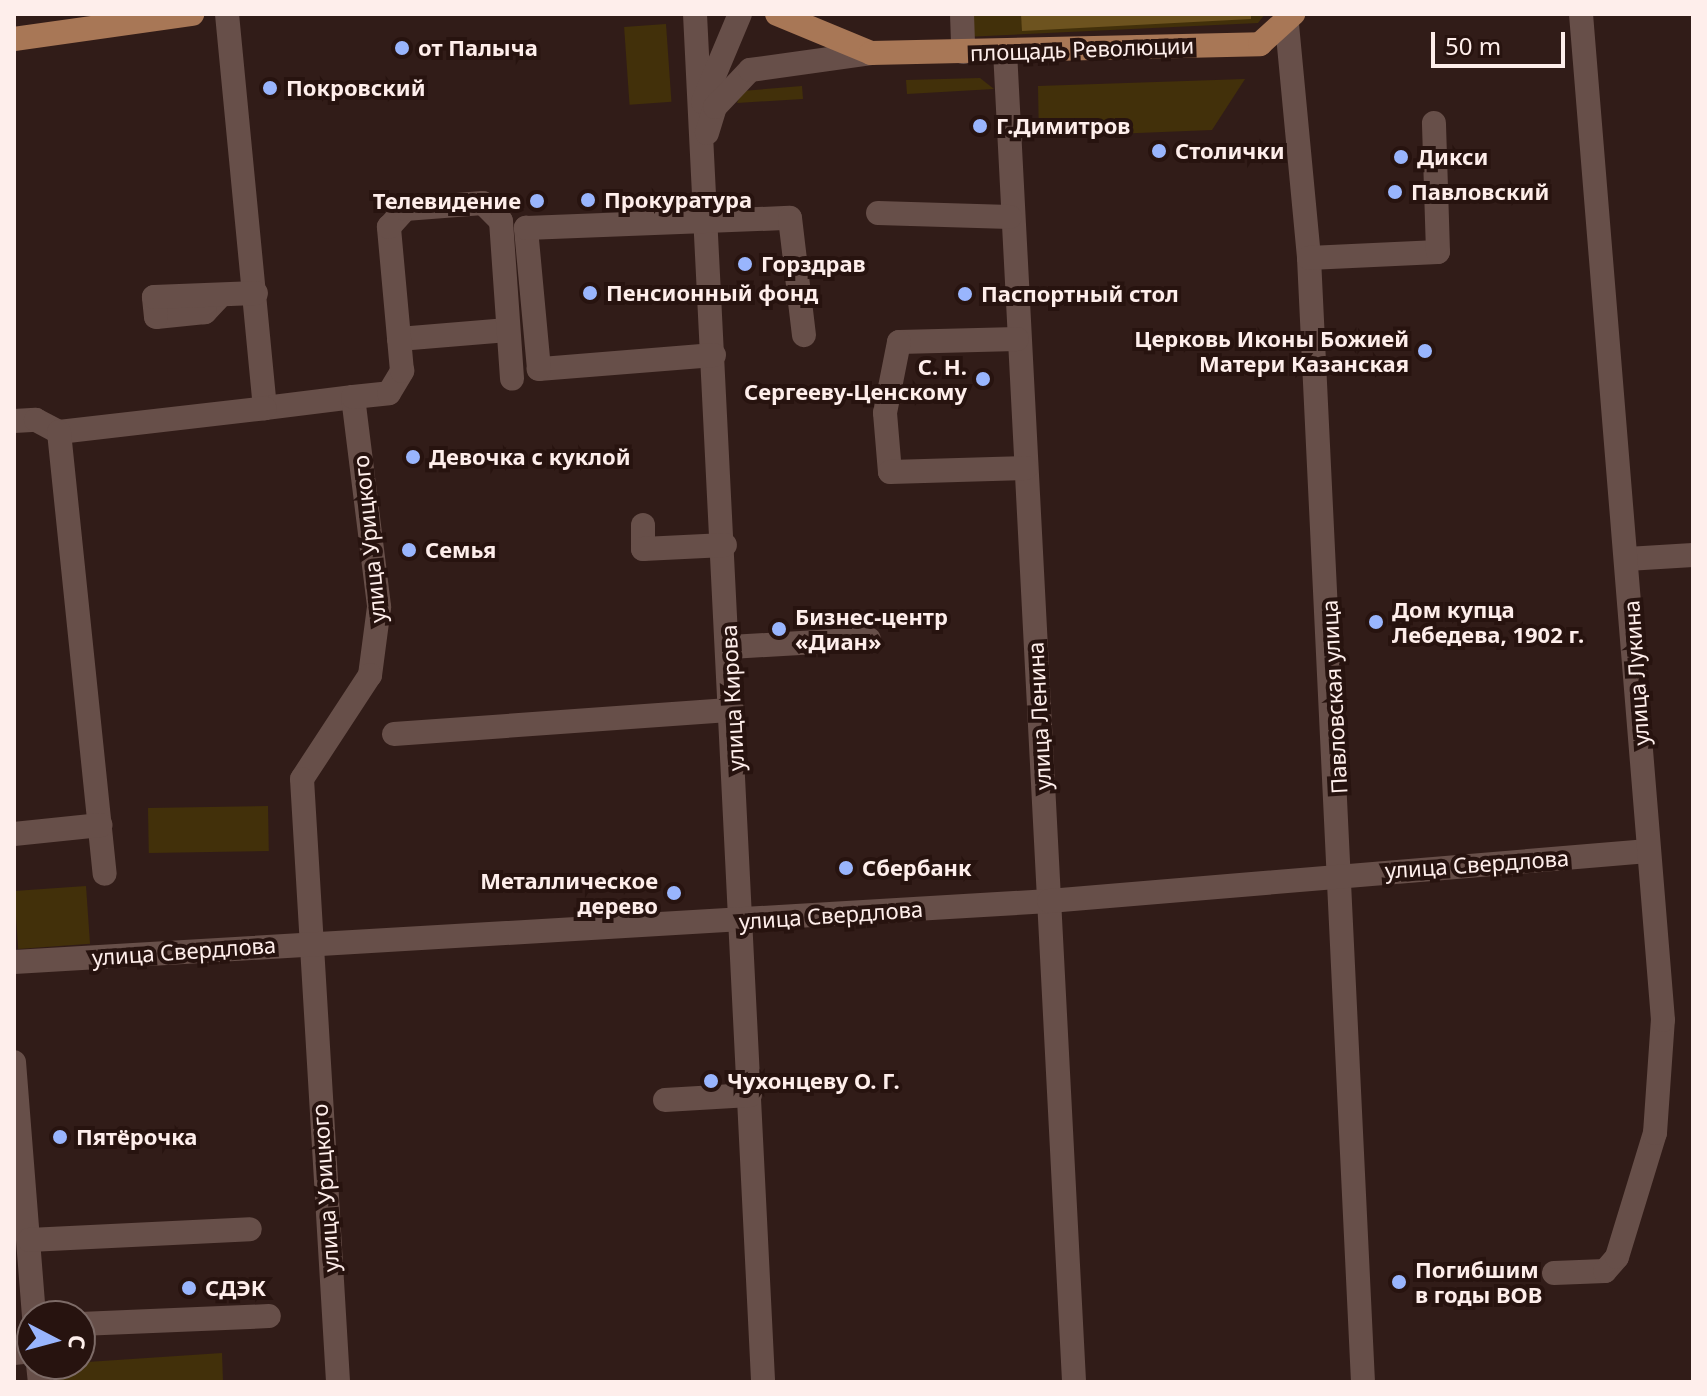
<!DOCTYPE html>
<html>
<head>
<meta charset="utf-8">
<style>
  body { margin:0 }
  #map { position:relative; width:1707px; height:1396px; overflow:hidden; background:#311c18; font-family:"Noto Sans",sans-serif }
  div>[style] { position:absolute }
  .green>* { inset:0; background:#42300a; transform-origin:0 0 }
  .forest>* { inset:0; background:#6d531f }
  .minor>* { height:24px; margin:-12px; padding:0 12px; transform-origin:12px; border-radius:12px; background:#674f49 }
  .major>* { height:24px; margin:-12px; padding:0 12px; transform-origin:12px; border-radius:12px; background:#a87756 }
  .dots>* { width:22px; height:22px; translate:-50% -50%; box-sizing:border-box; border:4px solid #27130f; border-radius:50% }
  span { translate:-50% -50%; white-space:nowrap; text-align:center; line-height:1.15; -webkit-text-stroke:8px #27130f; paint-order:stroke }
  .poi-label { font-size:22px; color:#feeeeb; font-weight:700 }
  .left { translate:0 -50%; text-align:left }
  .right { translate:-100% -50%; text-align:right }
  .street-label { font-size:22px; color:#feeeeb }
  .frame { position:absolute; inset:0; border:16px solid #feeeeb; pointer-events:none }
  .north { position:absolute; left:16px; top:1300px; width:80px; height:80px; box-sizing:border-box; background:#27130f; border:2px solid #7d6b67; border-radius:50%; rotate:96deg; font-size:22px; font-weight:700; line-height:32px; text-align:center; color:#feeeeb }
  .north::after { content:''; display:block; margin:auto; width:28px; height:36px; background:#99b5fd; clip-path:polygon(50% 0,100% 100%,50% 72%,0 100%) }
  .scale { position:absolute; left:1431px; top:32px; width:134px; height:36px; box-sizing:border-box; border:4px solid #feeeeb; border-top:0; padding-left:10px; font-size:24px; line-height:28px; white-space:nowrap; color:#feeeeb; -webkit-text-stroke:6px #27130f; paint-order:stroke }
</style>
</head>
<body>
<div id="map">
  <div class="green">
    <i style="clip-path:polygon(964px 14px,1265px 14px,1258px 23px,964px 37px)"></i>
    <i style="left:666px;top:24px;width:78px;height:42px;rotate:86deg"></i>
    <i style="clip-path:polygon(980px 78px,994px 89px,907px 94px,906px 80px)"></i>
    <i style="clip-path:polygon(1245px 79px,1212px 130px,1039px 137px,1038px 86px)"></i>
    <i style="clip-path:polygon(802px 86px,803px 99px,737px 103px,742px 91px)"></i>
    <i style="left:268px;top:806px;width:45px;height:120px;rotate:89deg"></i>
    <i style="left:86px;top:886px;width:58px;height:72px;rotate:86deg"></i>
    <i style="clip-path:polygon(222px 1353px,223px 1382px,58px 1382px,57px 1364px)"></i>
  </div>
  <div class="forest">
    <i style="clip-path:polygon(1021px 14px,1251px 14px,1251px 19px,1022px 31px)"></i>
  </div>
  <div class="minor">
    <i style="left:227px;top:14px;width:396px;rotate:84.5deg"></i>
    <i style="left:265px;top:408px;width:89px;rotate:-7.1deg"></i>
    <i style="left:353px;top:397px;width:212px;rotate:82.9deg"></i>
    <i style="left:379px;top:607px;width:69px;rotate:97.5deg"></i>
    <i style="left:370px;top:675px;width:124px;rotate:123.2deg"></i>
    <i style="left:302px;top:779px;width:604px;rotate:86.58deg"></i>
    <i style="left:695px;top:14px;width:1370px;rotate:87.15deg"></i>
    <i style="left:962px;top:14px;width:38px;rotate:88deg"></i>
    <i style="left:1286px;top:14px;width:245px;rotate:84.6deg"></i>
    <i style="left:1309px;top:258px;width:1125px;rotate:87.25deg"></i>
    <i style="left:1005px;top:51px;width:1333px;rotate:87.03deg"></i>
    <i style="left:703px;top:102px;width:95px;rotate:-67.2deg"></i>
    <i style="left:707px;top:133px;width:27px;rotate:-73deg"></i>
    <i style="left:715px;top:107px;width:51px;rotate:-46.6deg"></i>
    <i style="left:750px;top:70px;width:122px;rotate:-8deg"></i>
    <i style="left:878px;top:213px;width:132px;rotate:1.7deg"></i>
    <i style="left:1309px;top:258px;width:129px;rotate:-2.7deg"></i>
    <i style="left:1438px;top:252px;width:129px;rotate:-91.8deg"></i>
    <i style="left:219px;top:297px;width:21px;rotate:133deg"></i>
    <i style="left:205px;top:312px;width:49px;rotate:174.2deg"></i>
    <i style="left:156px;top:317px;width:20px;rotate:-96deg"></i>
    <i style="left:154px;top:297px;width:102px;rotate:-2.2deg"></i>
    <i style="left:399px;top:339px;width:109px;rotate:-4.7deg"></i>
    <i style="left:1017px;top:339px;width:118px;rotate:178.5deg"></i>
    <i style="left:899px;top:342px;width:72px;rotate:101.2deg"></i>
    <i style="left:885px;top:413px;width:59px;rotate:85.2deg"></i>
    <i style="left:890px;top:472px;width:136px;rotate:-1.7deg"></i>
    <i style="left:714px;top:355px;width:176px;rotate:175.4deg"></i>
    <i style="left:539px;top:369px;width:142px;rotate:-95.3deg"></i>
    <i style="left:526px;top:228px;width:264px;rotate:-2.2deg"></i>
    <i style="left:790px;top:218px;width:118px;rotate:83.2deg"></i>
    <i style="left:353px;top:397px;width:36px;rotate:-6deg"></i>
    <i style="left:389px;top:393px;width:26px;rotate:-59deg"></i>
    <i style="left:402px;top:371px;width:145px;rotate:-95.2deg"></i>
    <i style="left:389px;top:227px;width:24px;rotate:-48deg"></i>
    <i style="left:405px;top:209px;width:78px;rotate:-4.4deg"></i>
    <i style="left:483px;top:203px;width:25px;rotate:45deg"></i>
    <i style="left:501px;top:221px;width:158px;rotate:86deg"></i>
    <i style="left:14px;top:421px;width:22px;rotate:-3deg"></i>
    <i style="left:36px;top:420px;width:26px;rotate:28deg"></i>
    <i style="left:59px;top:432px;width:207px;rotate:-6.6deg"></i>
    <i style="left:59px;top:432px;width:444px;rotate:84.1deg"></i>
    <i style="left:643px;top:525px;width:24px;rotate:90deg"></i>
    <i style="left:643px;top:549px;width:82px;rotate:-2.8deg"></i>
    <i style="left:1627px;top:559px;width:66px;rotate:-3.5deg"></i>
    <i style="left:730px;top:647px;width:139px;rotate:-3.3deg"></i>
    <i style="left:394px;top:734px;width:339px;rotate:-4.1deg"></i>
    <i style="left:14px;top:834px;width:87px;rotate:-5.9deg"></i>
    <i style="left:14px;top:962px;width:1037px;rotate:-3.37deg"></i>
    <i style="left:1049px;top:901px;width:601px;rotate:-4.77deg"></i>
    <i style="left:14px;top:1062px;width:255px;rotate:85.5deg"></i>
    <i style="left:665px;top:1100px;width:85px;rotate:-3.4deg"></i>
    <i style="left:29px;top:1240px;width:221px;rotate:-2.8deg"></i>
    <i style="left:1554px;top:1273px;width:51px;rotate:-2.2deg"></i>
    <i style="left:1605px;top:1271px;width:18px;rotate:-49deg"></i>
    <i style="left:1617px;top:1257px;width:130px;rotate:-73deg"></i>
    <i style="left:1655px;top:1133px;width:113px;rotate:-86deg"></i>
    <i style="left:1663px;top:1020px;width:1009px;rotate:-94.66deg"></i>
    <i style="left:80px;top:1324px;width:189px;rotate:-2.4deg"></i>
    <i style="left:14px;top:1353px;width:18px;rotate:-6deg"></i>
    <i style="left:38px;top:1364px;width:18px;rotate:84deg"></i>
  </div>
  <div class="major">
    <i style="left:777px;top:14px;width:102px;rotate:22.5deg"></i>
    <i style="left:871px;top:53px;width:389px;rotate:-1.3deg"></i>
    <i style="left:1260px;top:44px;width:45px;rotate:-42.3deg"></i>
    <i style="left:14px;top:39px;width:180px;rotate:-8deg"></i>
  </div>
  <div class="dots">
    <i style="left:402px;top:48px;background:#99b5fd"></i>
    <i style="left:270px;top:88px;background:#99b5fd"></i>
    <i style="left:980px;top:126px;background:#99b5fd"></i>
    <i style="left:1159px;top:151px;background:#99b5fd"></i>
    <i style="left:1401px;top:157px;background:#99b5fd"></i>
    <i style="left:1395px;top:192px;background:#99b5fd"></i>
    <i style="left:588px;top:200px;background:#99b5fd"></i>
    <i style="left:537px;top:201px;background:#99b5fd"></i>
    <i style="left:745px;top:264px;background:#99b5fd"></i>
    <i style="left:590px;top:293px;background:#99b5fd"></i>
    <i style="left:965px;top:294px;background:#99b5fd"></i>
    <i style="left:1425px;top:351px;background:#99b5fd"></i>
    <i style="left:983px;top:379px;background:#99b5fd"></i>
    <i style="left:413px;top:457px;background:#99b5fd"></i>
    <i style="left:409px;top:550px;background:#99b5fd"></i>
    <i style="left:1376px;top:622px;background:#99b5fd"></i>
    <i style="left:779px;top:629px;background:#99b5fd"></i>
    <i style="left:846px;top:868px;background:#99b5fd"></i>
    <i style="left:674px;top:893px;background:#99b5fd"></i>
    <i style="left:711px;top:1081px;background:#99b5fd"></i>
    <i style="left:60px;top:1137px;background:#99b5fd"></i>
    <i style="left:1399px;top:1282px;background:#99b5fd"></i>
    <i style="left:189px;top:1288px;background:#99b5fd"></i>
  </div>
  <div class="poi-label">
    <span class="left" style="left:418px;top:48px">от Палыча</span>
    <span class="left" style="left:286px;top:88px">Покровский</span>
    <span class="left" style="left:996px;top:126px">Г.Димитров</span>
    <span class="left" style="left:1175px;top:151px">Столички</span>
    <span class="left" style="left:1417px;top:157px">Дикси</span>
    <span class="left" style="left:1411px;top:192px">Павловский</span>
    <span class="left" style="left:604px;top:200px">Прокуратура</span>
    <span class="right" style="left:521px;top:201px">Телевидение</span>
    <span class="left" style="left:761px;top:264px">Горздрав</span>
    <span class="left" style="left:606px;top:293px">Пенсионный фонд</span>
    <span class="left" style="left:981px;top:294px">Паспортный стол</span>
    <span class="right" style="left:1409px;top:351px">Церковь Иконы Божией<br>Матери Казанская</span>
    <span class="right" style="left:967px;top:379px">С. Н.<br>Сергееву-Ценскому</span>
    <span class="left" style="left:429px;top:457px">Девочка с куклой</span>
    <span class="left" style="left:425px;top:550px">Семья</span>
    <span class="left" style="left:1392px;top:622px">Дом купца<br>Лебедева, 1902 г.</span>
    <span class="left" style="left:795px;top:629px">Бизнес-центр<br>«Диан»</span>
    <span class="left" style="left:862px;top:868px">Сбербанк</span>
    <span class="right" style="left:658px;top:893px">Металлическое<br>дерево</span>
    <span class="left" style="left:727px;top:1081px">Чухонцеву О. Г.</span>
    <span class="left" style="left:76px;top:1137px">Пятёрочка</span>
    <span class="left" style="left:1415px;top:1282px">Погибшим<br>в годы ВОВ</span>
    <span class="left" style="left:205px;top:1288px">СДЭК</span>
  </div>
  <div class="street-label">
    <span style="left:1082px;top:49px;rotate:-2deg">площадь Революции</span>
    <span style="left:369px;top:539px;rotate:-96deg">улица Урицкого</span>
    <span style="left:1636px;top:673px;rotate:-94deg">улица Лукина</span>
    <span style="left:1334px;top:697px;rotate:-93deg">Павловская улица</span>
    <span style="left:732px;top:698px;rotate:-93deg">улица Кирова</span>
    <span style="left:1039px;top:716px;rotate:-93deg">улица Ленина</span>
    <span style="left:1477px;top:864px;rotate:-4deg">улица Свердлова</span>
    <span style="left:831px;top:915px;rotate:-4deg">улица Свердлова</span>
    <span style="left:184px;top:951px;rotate:-4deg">улица Свердлова</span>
    <span style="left:325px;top:1188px;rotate:-94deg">улица Урицкого</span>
  </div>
  <div class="frame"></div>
  <div class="north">С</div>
  <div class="scale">50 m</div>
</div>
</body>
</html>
